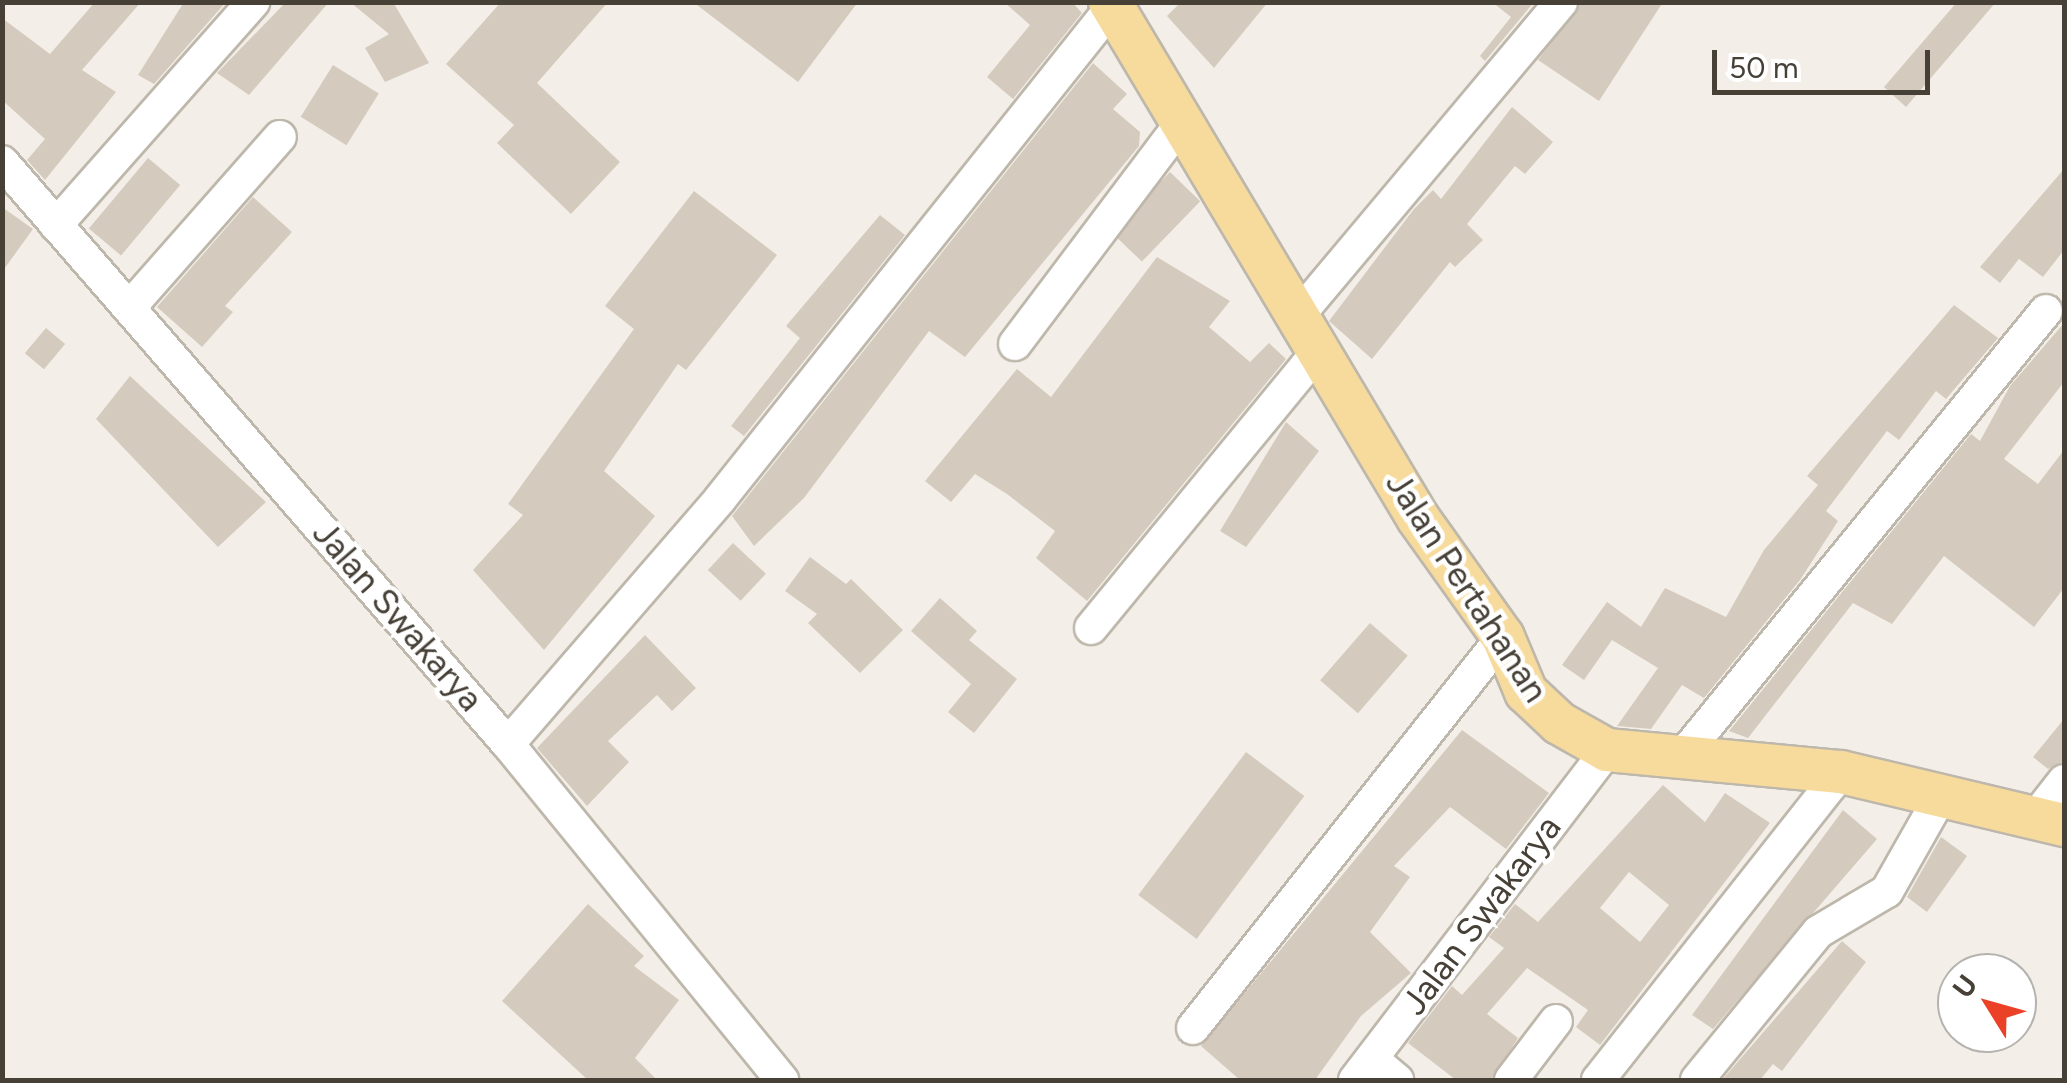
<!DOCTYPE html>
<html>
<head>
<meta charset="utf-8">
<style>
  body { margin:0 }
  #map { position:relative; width:2067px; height:1083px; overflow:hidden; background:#f3efe8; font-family:Figtree,sans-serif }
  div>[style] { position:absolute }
  .building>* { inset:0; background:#d4cbbe; transform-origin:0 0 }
  .roads { filter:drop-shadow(2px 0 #beb7ab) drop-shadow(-2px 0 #beb7ab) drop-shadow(0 2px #beb7ab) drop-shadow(0 -2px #beb7ab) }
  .minor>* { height:32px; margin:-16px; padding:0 16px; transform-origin:16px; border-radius:16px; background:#fff }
  .major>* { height:42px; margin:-21px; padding:0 21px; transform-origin:21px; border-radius:21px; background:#f7db9d }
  span { translate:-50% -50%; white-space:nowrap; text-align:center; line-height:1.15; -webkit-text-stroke:9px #fff; paint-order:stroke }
  .street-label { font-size:35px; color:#464037 }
  .frame { position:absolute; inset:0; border:5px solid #464037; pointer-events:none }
  .north { position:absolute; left:1937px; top:953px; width:100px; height:100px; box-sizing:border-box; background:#fff; border:2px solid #b5b3af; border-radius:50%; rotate:307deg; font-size:28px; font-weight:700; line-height:40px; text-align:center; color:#464037 }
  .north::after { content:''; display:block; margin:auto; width:35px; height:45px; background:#eb4127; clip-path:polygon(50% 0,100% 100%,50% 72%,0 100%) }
  .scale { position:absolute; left:1712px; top:50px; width:218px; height:45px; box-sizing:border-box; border:5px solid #464037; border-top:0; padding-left:12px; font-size:30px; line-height:35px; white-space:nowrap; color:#464037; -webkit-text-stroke:8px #fff; paint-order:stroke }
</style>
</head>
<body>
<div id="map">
  <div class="building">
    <i style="clip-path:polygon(95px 2px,141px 2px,82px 70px,116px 92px,45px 180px,27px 160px,45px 139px,2px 100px,2px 18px,50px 54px)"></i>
    <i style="clip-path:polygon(184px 2px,226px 2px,154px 84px,138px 75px)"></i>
    <i style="clip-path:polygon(286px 2px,329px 2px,249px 95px,217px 73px)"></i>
    <i style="clip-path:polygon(350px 2px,393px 2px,429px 63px,385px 82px,365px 48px,389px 34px)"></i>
    <i style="clip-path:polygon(501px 2px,608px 2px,537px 83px,620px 162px,571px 214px,497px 143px,514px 125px,446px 64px)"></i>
    <i style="clip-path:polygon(693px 2px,858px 2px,798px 82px)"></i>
    <i style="clip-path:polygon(1004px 2px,1072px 2px,1082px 13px,1013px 99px,987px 77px,1030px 25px)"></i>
    <i style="clip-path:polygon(1181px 2px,1268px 2px,1214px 68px,1167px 16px)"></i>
    <i style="clip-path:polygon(1492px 2px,1534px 2px,1485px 61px,1480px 56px,1511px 17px)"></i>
    <i style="clip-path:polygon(1581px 2px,1663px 2px,1599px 101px,1538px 60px)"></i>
    <i style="clip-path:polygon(1957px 2px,1996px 2px,1906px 107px,1884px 87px)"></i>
    <i style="clip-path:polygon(1093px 63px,1127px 94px,1113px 109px,1140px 132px,1139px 146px,965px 357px,929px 331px,804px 498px,754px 546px,732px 516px)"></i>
    <i style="left:333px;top:65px;width:54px;height:61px;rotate:32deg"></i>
    <i style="clip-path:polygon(1512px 107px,1553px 142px,1525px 174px,1515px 166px,1467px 224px,1483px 240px,1455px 267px,1450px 262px,1372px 359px,1329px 321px,1414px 209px,1433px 190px,1441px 199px)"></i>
    <i style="left:148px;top:158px;width:42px;height:92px;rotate:40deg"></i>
    <i style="clip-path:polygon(2064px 169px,2064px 250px,2043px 277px,2019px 259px,2000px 283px,1980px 267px)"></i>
    <i style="left:1170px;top:172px;width:42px;height:84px;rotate:44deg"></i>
    <i style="clip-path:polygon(694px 191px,777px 255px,686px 370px,678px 364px,604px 471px,655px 516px,544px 650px,473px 570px,523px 515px,508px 504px,634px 329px,605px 306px)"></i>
    <i style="clip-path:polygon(253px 197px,292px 232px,225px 306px,233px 312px,202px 347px,157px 307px)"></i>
    <i style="clip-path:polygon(2px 207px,33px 229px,2px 272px)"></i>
    <i style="clip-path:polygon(880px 215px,905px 235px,744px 436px,731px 426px,800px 338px,786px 326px)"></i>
    <i style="clip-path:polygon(1157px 257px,1230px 301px,1209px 327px,1250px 362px,1269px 343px,1286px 359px,1087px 601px,1036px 558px,1055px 531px,1007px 494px,975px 474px,951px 502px,925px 481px,1017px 369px,1051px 397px)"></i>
    <i style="clip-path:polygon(1954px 305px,1998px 338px,1946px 399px,1936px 391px,1899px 440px,1887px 431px,1826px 511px,1838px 521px,1800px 580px,1704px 698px,1682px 685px,1651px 729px,1617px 726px,1658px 668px,1612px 640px,1584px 680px,1562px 665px,1607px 602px,1641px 627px,1665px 588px,1726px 617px,1764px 550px,1818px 485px,1807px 476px)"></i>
    <i style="clip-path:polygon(2064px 323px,2064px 382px,2004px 459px,2038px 484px,2064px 450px,2064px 588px,2034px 627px,1944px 556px,1892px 624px,1853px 603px,1748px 738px,1729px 731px,1971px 434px,1980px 441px,2010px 386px)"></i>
    <i style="left:46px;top:328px;width:25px;height:33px;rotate:40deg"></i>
    <i style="clip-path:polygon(130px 376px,266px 502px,218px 547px,96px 419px)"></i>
    <i style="clip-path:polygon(1286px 422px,1319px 451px,1246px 547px,1220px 531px)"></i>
    <i style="left:733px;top:543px;width:45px;height:37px;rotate:43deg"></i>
    <i style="clip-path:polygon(810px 557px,846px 584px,851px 579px,903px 630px,860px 673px,808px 623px,817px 614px,785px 591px)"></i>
    <i style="clip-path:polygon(940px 598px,977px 631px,969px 640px,1017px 679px,974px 733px,948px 712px,971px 684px,911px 631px)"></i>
    <i style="left:1370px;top:623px;width:50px;height:76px;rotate:41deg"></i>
    <i style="clip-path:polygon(645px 635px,696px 688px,672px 711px,657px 695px,608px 741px,629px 762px,587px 806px,537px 748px)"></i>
    <i style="clip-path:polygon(2064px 719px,2064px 761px,2048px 769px,2033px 757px)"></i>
    <i style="clip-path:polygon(1462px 730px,1549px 793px,1506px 849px,1450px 807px,1394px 866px,1410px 877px,1370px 932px,1411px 973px,1361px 1016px,1315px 1080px,1240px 1080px,1201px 1046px)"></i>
    <i style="left:1246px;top:752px;width:73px;height:179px;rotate:37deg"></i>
    <i style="clip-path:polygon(evenodd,1663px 785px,1705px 822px,1725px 793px,1770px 823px,1600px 1045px,1576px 1027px,1588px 1010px,1527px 968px,1487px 1014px,1518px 1038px,1491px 1080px,1456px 1080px,1408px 1043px,1452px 986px,1462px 995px,1504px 948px,1489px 937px,1515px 904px,1538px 922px,1663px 785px,1629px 872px,1669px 905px,1640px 942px,1600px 908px,1629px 872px)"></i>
    <i style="clip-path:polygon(1843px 810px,1877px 839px,1713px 1029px,1692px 1015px)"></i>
    <i style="clip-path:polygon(1941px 837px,1967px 856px,1927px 912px,1907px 897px)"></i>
    <i style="clip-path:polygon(588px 904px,644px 956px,634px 966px,679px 1000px,635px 1058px,657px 1080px,588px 1080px,502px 1001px)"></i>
    <i style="clip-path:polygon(1842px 941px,1866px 962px,1782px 1071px,1773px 1064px,1760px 1080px,1722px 1080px)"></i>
  </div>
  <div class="roads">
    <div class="minor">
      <i style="left:2px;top:162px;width:771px;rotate:49deg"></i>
      <i style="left:508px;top:744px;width:434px;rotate:50.8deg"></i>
      <i style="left:56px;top:225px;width:298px;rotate:-48.5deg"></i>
      <i style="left:129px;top:308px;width:228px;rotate:-48.6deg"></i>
      <i style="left:1302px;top:311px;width:403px;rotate:-50deg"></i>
      <i style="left:1015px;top:344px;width:279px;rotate:-53deg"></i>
      <i style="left:1091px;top:628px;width:362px;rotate:-50.6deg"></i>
      <i style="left:508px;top:744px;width:324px;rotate:-49.1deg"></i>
      <i style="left:720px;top:499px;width:635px;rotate:-51.45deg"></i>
      <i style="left:1684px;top:754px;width:572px;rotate:-50.75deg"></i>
      <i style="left:2035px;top:818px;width:47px;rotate:-51.9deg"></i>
      <i style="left:1193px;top:1028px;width:499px;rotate:-51.6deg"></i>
      <i style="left:1372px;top:1059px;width:33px;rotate:40deg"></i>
      <i style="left:1355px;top:1080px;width:415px;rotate:-52.6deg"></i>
      <i style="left:1511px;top:1080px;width:74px;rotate:-52.7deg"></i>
      <i style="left:1598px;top:1080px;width:392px;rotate:-51.7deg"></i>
      <i style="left:1697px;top:1080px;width:191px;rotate:-50.7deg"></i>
      <i style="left:1818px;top:932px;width:80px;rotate:-30.7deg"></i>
      <i style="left:1887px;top:891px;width:114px;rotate:-60.5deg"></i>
    </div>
    <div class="major">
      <i style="left:1110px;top:2px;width:601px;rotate:59.17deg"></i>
      <i style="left:1418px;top:518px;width:146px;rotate:54.5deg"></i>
      <i style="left:1503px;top:637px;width:60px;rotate:67.3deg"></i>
      <i style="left:1526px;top:692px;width:45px;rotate:43.2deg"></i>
      <i style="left:1559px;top:723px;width:55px;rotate:29.4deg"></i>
      <i style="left:1607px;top:750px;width:235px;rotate:5.4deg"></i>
      <i style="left:1841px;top:772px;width:229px;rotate:13.4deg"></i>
    </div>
  </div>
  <div class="street-label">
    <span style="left:1467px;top:587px;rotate:57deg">Jalan Pertahanan</span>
    <span style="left:398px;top:616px;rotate:49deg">Jalan Swakarya</span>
    <span style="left:1481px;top:915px;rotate:-53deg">Jalan Swakarya</span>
  </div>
  <div class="frame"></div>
  <div class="north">U</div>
  <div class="scale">50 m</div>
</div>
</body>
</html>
